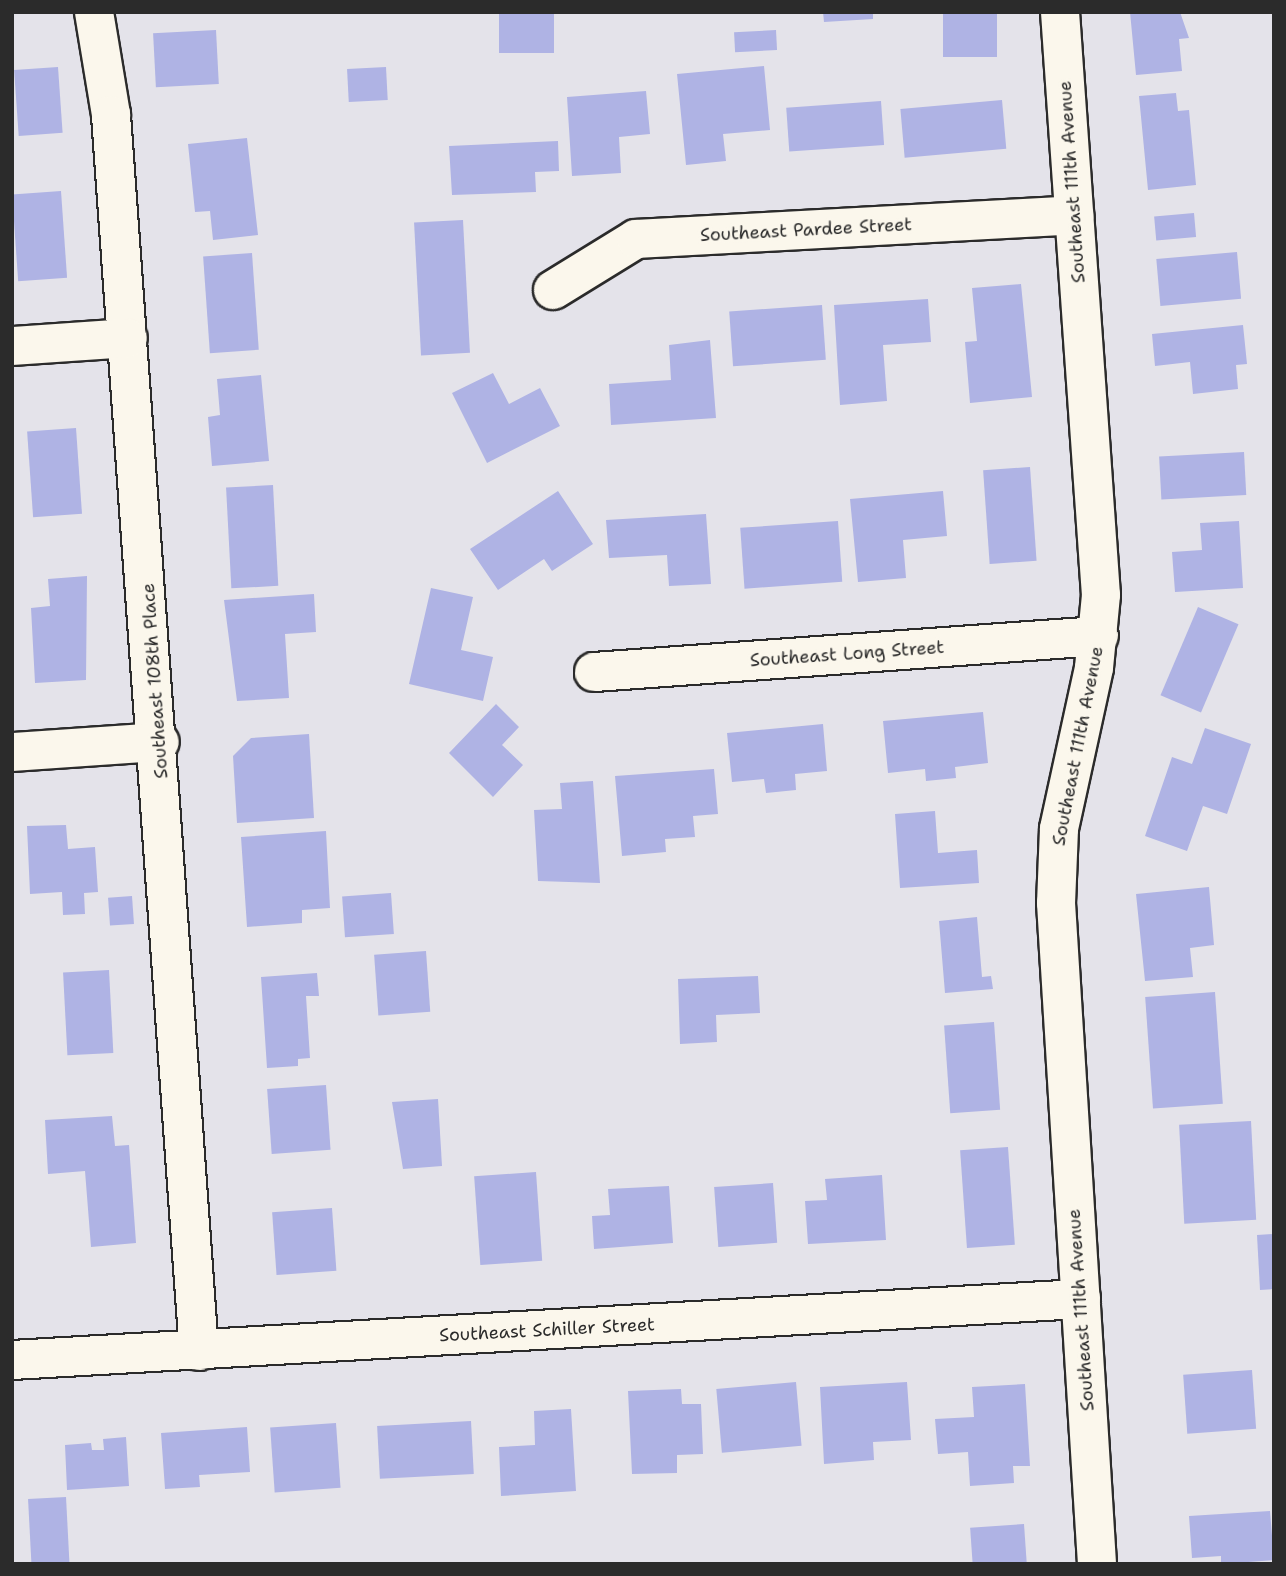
<!DOCTYPE html>
<html>
<head>
<meta charset="utf-8">
<style>
  body { margin:0 }
  #map { position:relative; width:1286px; height:1576px; overflow:hidden; background:#e4e3ea; font-family:"Shantell Sans",sans-serif }
  div>[style] { position:absolute }
  .building>* { inset:0; background:#afb3e4; transform-origin:0 0 }
  .roads { filter:drop-shadow(2px 0 #2b2b2b) drop-shadow(-2px 0 #2b2b2b) drop-shadow(0 2px #2b2b2b) drop-shadow(0 -2px #2b2b2b) }
  .street>* { height:38px; margin:-19px; padding:0 19px; transform-origin:19px; border-radius:19px; background:#fbf7ec }
  .secondary>* { height:38px; margin:-19px; padding:0 19px; transform-origin:19px; border-radius:19px; background:#fbf7ec }
  span { translate:-50% -50%; white-space:nowrap; text-align:center; line-height:1.15; -webkit-text-stroke:6px #fbf7ec; paint-order:stroke }
  .street-label { font-size:18px; color:#2b2b2b }
  .frame { position:absolute; inset:0; border:14px solid #2b2b2b; pointer-events:none }
</style>
</head>
<body>
<div id="map">
  <div class="building">
    <i style="left:499px;top:12px;width:55px;height:41px"></i>
    <i style="clip-path:polygon(823px 12px,873px 12px,873px 19px,824px 22px)"></i>
    <i style="left:943px;top:12px;width:54px;height:45px"></i>
    <i style="clip-path:polygon(1130px 12px,1180px 12px,1189px 38px,1179px 39px,1182px 71px,1136px 75px)"></i>
    <i style="left:216px;top:30px;width:54px;height:63px;rotate:87deg"></i>
    <i style="left:776px;top:30px;width:20px;height:42px;rotate:87deg"></i>
    <i style="clip-path:polygon(764px 66px,770px 130px,723px 134px,726px 161px,686px 165px,677px 74px)"></i>
    <i style="left:58px;top:67px;width:66px;height:44px;rotate:86deg"></i>
    <i style="left:386px;top:67px;width:33px;height:39px;rotate:87deg"></i>
    <i style="clip-path:polygon(646px 91px,650px 134px,619px 137px,621px 173px,572px 176px,567px 97px)"></i>
    <i style="clip-path:polygon(1176px 93px,1178px 111px,1189px 110px,1196px 185px,1148px 190px,1139px 96px)"></i>
    <i style="left:1002px;top:100px;width:49px;height:102px;rotate:85deg"></i>
    <i style="left:881px;top:101px;width:44px;height:95px;rotate:86deg"></i>
    <i style="clip-path:polygon(247px 138px,258px 235px,213px 240px,210px 211px,195px 212px,188px 144px)"></i>
    <i style="clip-path:polygon(558px 141px,559px 171px,535px 172px,536px 192px,452px 195px,449px 146px)"></i>
    <i style="left:61px;top:191px;width:87px;height:49px;rotate:86deg"></i>
    <i style="left:1194px;top:213px;width:24px;height:40px;rotate:85deg"></i>
    <i style="left:463px;top:220px;width:133px;height:49px;rotate:87deg"></i>
    <i style="left:1237px;top:252px;width:47px;height:81px;rotate:85deg"></i>
    <i style="left:252px;top:253px;width:97px;height:49px;rotate:86deg"></i>
    <i style="clip-path:polygon(1021px 284px,1032px 397px,970px 403px,965px 342px,977px 341px,972px 288px)"></i>
    <i style="clip-path:polygon(928px 299px,931px 342px,883px 345px,887px 401px,840px 405px,834px 305px)"></i>
    <i style="left:822px;top:305px;width:55px;height:93px;rotate:86deg"></i>
    <i style="clip-path:polygon(1243px 325px,1247px 364px,1236px 365px,1238px 389px,1193px 394px,1190px 362px,1155px 366px,1152px 334px)"></i>
    <i style="clip-path:polygon(710px 340px,716px 418px,611px 425px,609px 384px,671px 380px,669px 345px)"></i>
    <i style="clip-path:polygon(493px 373px,509px 404px,540px 388px,560px 426px,487px 463px,452px 393px)"></i>
    <i style="clip-path:polygon(261px 375px,269px 461px,212px 466px,208px 417px,220px 415px,217px 379px)"></i>
    <i style="left:76px;top:428px;width:86px;height:49px;rotate:86deg"></i>
    <i style="left:1244px;top:452px;width:43px;height:85px;rotate:87deg"></i>
    <i style="left:1030px;top:467px;width:94px;height:47px;rotate:86deg"></i>
    <i style="left:273px;top:485px;width:101px;height:47px;rotate:87deg"></i>
    <i style="clip-path:polygon(558px 491px,593px 544px,552px 571px,544px 559px,498px 590px,470px 549px)"></i>
    <i style="clip-path:polygon(943px 491px,947px 536px,903px 540px,906px 578px,858px 582px,850px 499px)"></i>
    <i style="clip-path:polygon(706px 514px,711px 584px,669px 586px,667px 555px,609px 558px,606px 520px)"></i>
    <i style="left:838px;top:521px;width:61px;height:98px;rotate:86deg"></i>
    <i style="clip-path:polygon(1239px 521px,1243px 588px,1175px 592px,1172px 552px,1202px 550px,1200px 523px)"></i>
    <i style="clip-path:polygon(87px 576px,86px 680px,35px 683px,31px 608px,50px 606px,48px 579px)"></i>
    <i style="clip-path:polygon(431px 588px,473px 597px,461px 650px,493px 657px,483px 701px,409px 684px)"></i>
    <i style="clip-path:polygon(314px 594px,316px 632px,285px 634px,289px 698px,237px 701px,224px 600px)"></i>
    <i style="left:1198px;top:607px;width:44px;height:96px;rotate:23deg"></i>
    <i style="clip-path:polygon(496px 704px,519px 727px,502px 745px,523px 765px,493px 797px,449px 753px)"></i>
    <i style="clip-path:polygon(983px 712px,988px 763px,955px 767px,956px 778px,926px 781px,925px 769px,888px 773px,883px 721px)"></i>
    <i style="clip-path:polygon(823px 724px,827px 771px,795px 774px,796px 790px,766px 793px,764px 779px,732px 782px,727px 733px)"></i>
    <i style="clip-path:polygon(1205px 728px,1251px 744px,1227px 814px,1203px 806px,1187px 851px,1145px 836px,1172px 757px,1192px 764px)"></i>
    <i style="clip-path:polygon(309px 734px,314px 818px,237px 823px,233px 756px,251px 738px)"></i>
    <i style="clip-path:polygon(714px 769px,718px 814px,693px 816px,695px 837px,665px 839px,666px 852px,622px 856px,615px 776px)"></i>
    <i style="clip-path:polygon(593px 781px,600px 883px,538px 881px,534px 810px,562px 809px,560px 783px)"></i>
    <i style="clip-path:polygon(935px 811px,938px 853px,977px 850px,979px 883px,900px 888px,895px 814px)"></i>
    <i style="clip-path:polygon(66px 825px,68px 849px,95px 847px,98px 892px,84px 893px,85px 914px,63px 915px,62px 892px,30px 894px,27px 826px)"></i>
    <i style="clip-path:polygon(326px 831px,330px 908px,302px 910px,302px 923px,247px 927px,241px 837px)"></i>
    <i style="clip-path:polygon(1209px 887px,1214px 945px,1190px 948px,1193px 977px,1145px 981px,1136px 894px)"></i>
    <i style="left:391px;top:893px;width:41px;height:49px;rotate:86deg"></i>
    <i style="left:132px;top:896px;width:28px;height:24px;rotate:86deg"></i>
    <i style="clip-path:polygon(977px 917px,982px 977px,991px 976px,993px 989px,945px 993px,939px 921px)"></i>
    <i style="left:426px;top:951px;width:61px;height:52px;rotate:86deg"></i>
    <i style="left:109px;top:970px;width:83px;height:46px;rotate:87deg"></i>
    <i style="clip-path:polygon(317px 973px,319px 996px,306px 996px,310px 1058px,298px 1059px,298px 1066px,267px 1068px,261px 977px)"></i>
    <i style="clip-path:polygon(758px 976px,760px 1013px,716px 1015px,717px 1042px,680px 1044px,678px 979px)"></i>
    <i style="left:1215px;top:992px;width:112px;height:70px;rotate:86deg"></i>
    <i style="left:994px;top:1022px;width:88px;height:50px;rotate:86deg"></i>
    <i style="left:326px;top:1085px;width:65px;height:59px;rotate:86deg"></i>
    <i style="clip-path:polygon(438px 1099px,442px 1166px,403px 1169px,392px 1102px)"></i>
    <i style="clip-path:polygon(112px 1116px,115px 1146px,129px 1145px,136px 1243px,91px 1247px,85px 1171px,48px 1174px,45px 1120px)"></i>
    <i style="left:1251px;top:1121px;width:99px;height:72px;rotate:87deg"></i>
    <i style="left:1008px;top:1147px;width:98px;height:48px;rotate:86deg"></i>
    <i style="left:536px;top:1172px;width:89px;height:62px;rotate:86deg"></i>
    <i style="clip-path:polygon(882px 1175px,886px 1240px,808px 1244px,805px 1201px,827px 1200px,825px 1179px)"></i>
    <i style="left:773px;top:1183px;width:60px;height:59px;rotate:86deg"></i>
    <i style="clip-path:polygon(669px 1186px,673px 1243px,594px 1249px,592px 1216px,610px 1215px,608px 1189px)"></i>
    <i style="left:332px;top:1208px;width:63px;height:60px;rotate:86deg"></i>
    <i style="clip-path:polygon(1274px 1234px,1274px 1289px,1260px 1290px,1257px 1235px)"></i>
    <i style="left:1252px;top:1370px;width:59px;height:69px;rotate:86deg"></i>
    <i style="left:796px;top:1382px;width:64px;height:80px;rotate:85deg"></i>
    <i style="clip-path:polygon(907px 1382px,911px 1440px,873px 1442px,874px 1460px,824px 1464px,820px 1387px)"></i>
    <i style="clip-path:polygon(1025px 1384px,1030px 1466px,1013px 1466px,1014px 1483px,970px 1486px,968px 1452px,938px 1454px,935px 1419px,974px 1417px,972px 1387px)"></i>
    <i style="clip-path:polygon(681px 1389px,682px 1404px,701px 1404px,703px 1454px,677px 1455px,677px 1473px,632px 1474px,628px 1391px)"></i>
    <i style="clip-path:polygon(571px 1409px,576px 1491px,501px 1496px,499px 1447px,535px 1445px,534px 1411px)"></i>
    <i style="left:471px;top:1421px;width:53px;height:94px;rotate:87deg"></i>
    <i style="left:336px;top:1423px;width:65px;height:66px;rotate:86deg"></i>
    <i style="clip-path:polygon(247px 1427px,250px 1472px,199px 1475px,200px 1487px,165px 1489px,161px 1433px)"></i>
    <i style="clip-path:polygon(126px 1437px,129px 1486px,67px 1490px,65px 1445px,91px 1443px,92px 1450px,104px 1450px,103px 1439px)"></i>
    <i style="left:66px;top:1497px;width:67px;height:38px;rotate:87deg"></i>
    <i style="clip-path:polygon(1270px 1511px,1274px 1560px,1221px 1564px,1221px 1556px,1192px 1558px,1189px 1516px)"></i>
    <i style="left:1024px;top:1524px;width:40px;height:54px;rotate:86deg"></i>
  </div>
  <div class="roads">
    <div class="street">
      <i style="left:94px;top:12px;width:104px;rotate:80.6deg"></i>
      <i style="left:111px;top:115px;width:1239px;rotate:85.93deg"></i>
      <i style="left:553px;top:290px;width:97px;rotate:-31.6deg"></i>
      <i style="left:636px;top:239px;width:439px;rotate:-3.1deg"></i>
      <i style="left:12px;top:346px;width:116px;rotate:-3.9deg"></i>
      <i style="left:594px;top:672px;width:506px;rotate:-4.08deg"></i>
      <i style="left:12px;top:752px;width:148px;rotate:-3.9deg"></i>
      <i style="left:12px;top:1360px;width:1071px;rotate:-3.27deg"></i>
    </div>
    <div class="secondary">
      <i style="left:1060px;top:12px;width:584px;rotate:85.98deg"></i>
      <i style="left:1101px;top:595px;width:73px;rotate:95.5deg"></i>
      <i style="left:1094px;top:668px;width:165px;rotate:102.3deg"></i>
      <i style="left:1059px;top:829px;width:74px;rotate:92.3deg"></i>
      <i style="left:1056px;top:903px;width:662px;rotate:86.45deg"></i>
    </div>
  </div>
  <div class="street-label">
    <span style="left:1072px;top:182px;rotate:-94deg">Southeast 111th Avenue</span>
    <span style="left:806px;top:230px;rotate:-3deg">Southeast Pardee Street</span>
    <span style="left:847px;top:654px;rotate:-4deg">Southeast Long Street</span>
    <span style="left:155px;top:681px;rotate:-94deg">Southeast 108th Place</span>
    <span style="left:1078px;top:746px;rotate:-79deg">Southeast 111th Avenue</span>
    <span style="left:1081px;top:1310px;rotate:-94deg">Southeast 111th Avenue</span>
    <span style="left:547px;top:1330px;rotate:-3deg">Southeast Schiller Street</span>
  </div>
  <div class="frame"></div>
</div>
</body>
</html>
